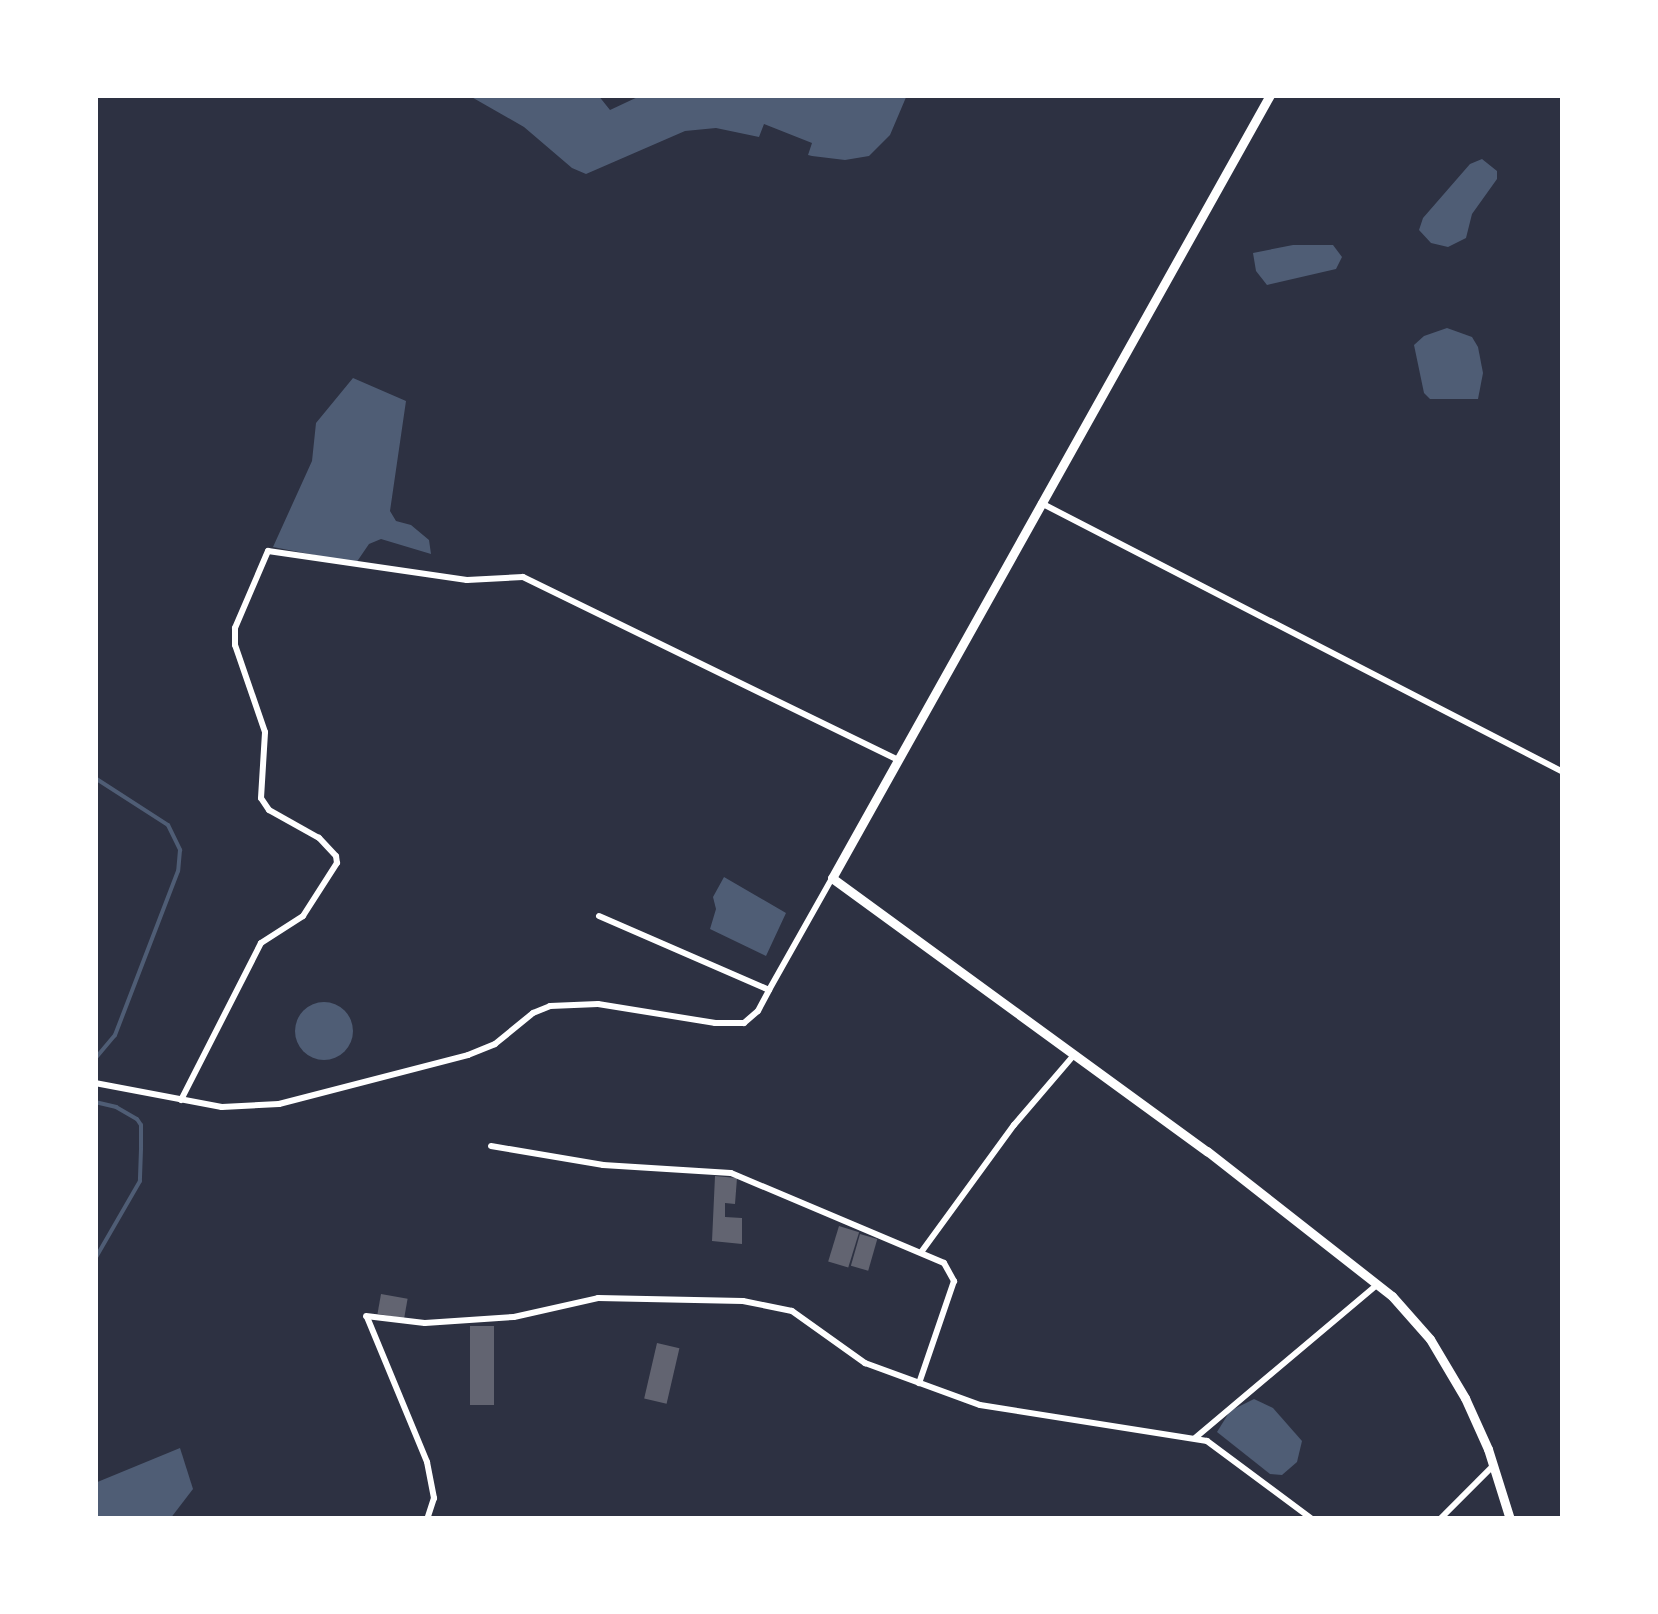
<!DOCTYPE html>
<html>
<head>
<meta charset="utf-8">
<style>
  body { margin:0 }
  #map { position:relative; width:1658px; height:1614px; overflow:hidden; background:#2d3142; font-family:"Space Grotesk",sans-serif }
  div>[style] { position:absolute }
  .water>* { inset:0; background:#4f5d75 }
  .round { border-radius:50% }
  .stream>* { height:4px; margin:-2px; padding:0 2px; transform-origin:2px; border-radius:2px; background:#4f5d75 }
  .building>* { inset:0; background:#626471; transform-origin:0 0 }
  .minor>* { height:6px; margin:-3px; padding:0 3px; transform-origin:3px; border-radius:3px; background:#fff }
  .secondary>* { height:9px; margin:-4.5px; padding:0 4.5px; transform-origin:4.5px; border-radius:4.5px; background:#fff }
  span { translate:-50% -50%; white-space:nowrap; text-align:center; line-height:1.15; -webkit-text-stroke:10px #fff; paint-order:stroke }
  .frame { position:absolute; inset:0; border:98px solid #fff; pointer-events:none }
</style>
</head>
<body>
<div id="map">
  <div class="water">
    <i style="clip-path:polygon(468px 95px,598px 95px,610px 110px,642px 95px,907px 95px,890px 135px,869px 156px,845px 160px,812px 156px,808px 155px,812px 143px,764px 124px,759px 137px,716px 128px,685px 131px,586px 174px,572px 168px,524px 127px)"></i>
    <i style="clip-path:polygon(1482px 159px,1497px 171px,1497px 179px,1472px 214px,1466px 238px,1448px 247px,1431px 243px,1419px 230px,1423px 218px,1470px 164px)"></i>
    <i style="clip-path:polygon(1293px 245px,1333px 245px,1342px 257px,1336px 269px,1267px 285px,1256px 271px,1253px 253px)"></i>
    <i style="clip-path:polygon(1447px 328px,1472px 337px,1478px 347px,1483px 373px,1478px 399px,1430px 399px,1424px 393px,1414px 345px,1424px 336px)"></i>
    <i style="clip-path:polygon(353px 378px,406px 401px,390px 511px,396px 521px,411px 525px,429px 540px,431px 554px,381px 539px,369px 544px,356px 563px,273px 547px,312px 461px,316px 423px)"></i>
    <i style="clip-path:polygon(724px 877px,786px 913px,766px 956px,710px 929px,716px 909px,713px 897px)"></i>
    <i class="round" style="left:295px;top:1002px;width:58px;height:58px"></i>
    <i style="clip-path:polygon(1254px 1399px,1273px 1408px,1302px 1441px,1297px 1462px,1282px 1475px,1270px 1474px,1217px 1432px,1230px 1411px)"></i>
    <i style="clip-path:polygon(180px 1448px,193px 1489px,170px 1519px,95px 1519px,95px 1483px)"></i>
  </div>
  <div class="stream">
    <i style="left:95px;top:778px;width:87px;rotate:32.8deg"></i>
    <i style="left:168px;top:825px;width:28px;rotate:64deg"></i>
    <i style="left:180px;top:850px;width:21px;rotate:95deg"></i>
    <i style="left:178px;top:871px;width:176px;rotate:111deg"></i>
    <i style="left:115px;top:1035px;width:31px;rotate:130deg"></i>
    <i style="left:95px;top:1102px;width:22px;rotate:13deg"></i>
    <i style="left:116px;top:1107px;width:24px;rotate:30deg"></i>
    <i style="left:137px;top:1119px;width:7px;rotate:56deg"></i>
    <i style="left:141px;top:1125px;width:24px;rotate:90deg"></i>
    <i style="left:141px;top:1149px;width:32px;rotate:92deg"></i>
    <i style="left:140px;top:1181px;width:90px;rotate:120deg"></i>
  </div>
  <div class="building">
    <i style="clip-path:polygon(715px 1176px,737px 1178px,735px 1204px,725px 1203px,725px 1217px,742px 1218px,742px 1244px,712px 1241px)"></i>
    <i style="left:839px;top:1226px;width:21px;height:37px;rotate:17deg"></i>
    <i style="left:860px;top:1234px;width:18px;height:33px;rotate:16deg"></i>
    <i style="left:381px;top:1294px;width:27px;height:20px;rotate:10deg"></i>
    <i style="left:470px;top:1326px;width:24px;height:79px"></i>
    <i style="left:657px;top:1343px;width:23px;height:57px;rotate:13deg"></i>
  </div>
  <div class="minor">
    <i style="left:1041px;top:503px;width:587px;rotate:27.26deg"></i>
    <i style="left:599px;top:916px;width:185px;rotate:23.5deg"></i>
    <i style="left:769px;top:990px;width:129px;rotate:-60.6deg"></i>
    <i style="left:95px;top:1083px;width:129px;rotate:10.7deg"></i>
    <i style="left:222px;top:1107px;width:57px;rotate:-3deg"></i>
    <i style="left:279px;top:1104px;width:195px;rotate:-14.5deg"></i>
    <i style="left:468px;top:1055px;width:29px;rotate:-22deg"></i>
    <i style="left:495px;top:1044px;width:49px;rotate:-39.2deg"></i>
    <i style="left:533px;top:1013px;width:18px;rotate:-22deg"></i>
    <i style="left:550px;top:1006px;width:48px;rotate:-2.4deg"></i>
    <i style="left:598px;top:1004px;width:119px;rotate:9.2deg"></i>
    <i style="left:715px;top:1023px;width:29px"></i>
    <i style="left:744px;top:1023px;width:18px;rotate:-41deg"></i>
    <i style="left:758px;top:1011px;width:24px;rotate:-62deg"></i>
    <i style="left:181px;top:1100px;width:176px;rotate:-63deg"></i>
    <i style="left:261px;top:943px;width:50px;rotate:-32.7deg"></i>
    <i style="left:303px;top:916px;width:63px;rotate:-57.3deg"></i>
    <i style="left:337px;top:863px;width:7px;rotate:-98deg"></i>
    <i style="left:336px;top:856px;width:25px;rotate:-133deg"></i>
    <i style="left:319px;top:838px;width:57px;rotate:-150.8deg"></i>
    <i style="left:269px;top:810px;width:14px;rotate:-124deg"></i>
    <i style="left:261px;top:798px;width:66px;rotate:-86.5deg"></i>
    <i style="left:265px;top:732px;width:92px;rotate:-109deg"></i>
    <i style="left:235px;top:645px;width:17px;rotate:-90deg"></i>
    <i style="left:235px;top:628px;width:84px;rotate:-66.8deg"></i>
    <i style="left:268px;top:551px;width:201px;rotate:8.3deg"></i>
    <i style="left:467px;top:580px;width:56px;rotate:-3.1deg"></i>
    <i style="left:523px;top:577px;width:417px;rotate:26deg"></i>
    <i style="left:491px;top:1146px;width:114px;rotate:9.6deg"></i>
    <i style="left:603px;top:1165px;width:128px;rotate:3.6deg"></i>
    <i style="left:731px;top:1173px;width:231px;rotate:22.9deg"></i>
    <i style="left:944px;top:1263px;width:21px;rotate:61deg"></i>
    <i style="left:954px;top:1281px;width:108px;rotate:108.9deg"></i>
    <i style="left:922px;top:1251px;width:156px;rotate:-53.9deg"></i>
    <i style="left:1014px;top:1125px;width:92px;rotate:-49.4deg"></i>
    <i style="left:366px;top:1316px;width:59px;rotate:6.8deg"></i>
    <i style="left:425px;top:1323px;width:89px;rotate:-3.9deg"></i>
    <i style="left:514px;top:1317px;width:86px;rotate:-12.7deg"></i>
    <i style="left:598px;top:1298px;width:145px;rotate:1.2deg"></i>
    <i style="left:743px;top:1301px;width:50px;rotate:11.5deg"></i>
    <i style="left:792px;top:1311px;width:90px;rotate:35.5deg"></i>
    <i style="left:865px;top:1363px;width:122px;rotate:20.1deg"></i>
    <i style="left:980px;top:1405px;width:230px;rotate:9deg"></i>
    <i style="left:1207px;top:1441px;width:131px;rotate:36.6deg"></i>
    <i style="left:367px;top:1317px;width:157px;rotate:67.5deg"></i>
    <i style="left:427px;top:1462px;width:37px;rotate:79deg"></i>
    <i style="left:434px;top:1498px;width:22px;rotate:108deg"></i>
    <i style="left:1195px;top:1438px;width:238px;rotate:-40.1deg"></i>
    <i style="left:1440px;top:1519px;width:75px;rotate:-45deg"></i>
  </div>
  <div class="secondary">
    <i style="left:1270px;top:95px;width:897px;rotate:119.22deg"></i>
    <i style="left:832px;top:878px;width:464px;rotate:36.1deg"></i>
    <i style="left:1207px;top:1151px;width:235px;rotate:38.1deg"></i>
    <i style="left:1392px;top:1296px;width:57px;rotate:48.5deg"></i>
    <i style="left:1430px;top:1339px;width:69px;rotate:59.3deg"></i>
    <i style="left:1465px;top:1398px;width:56px;rotate:65.7deg"></i>
    <i style="left:1488px;top:1449px;width:73px;rotate:72.6deg"></i>
  </div>
  <div class="frame"></div>
</div>
</body>
</html>
